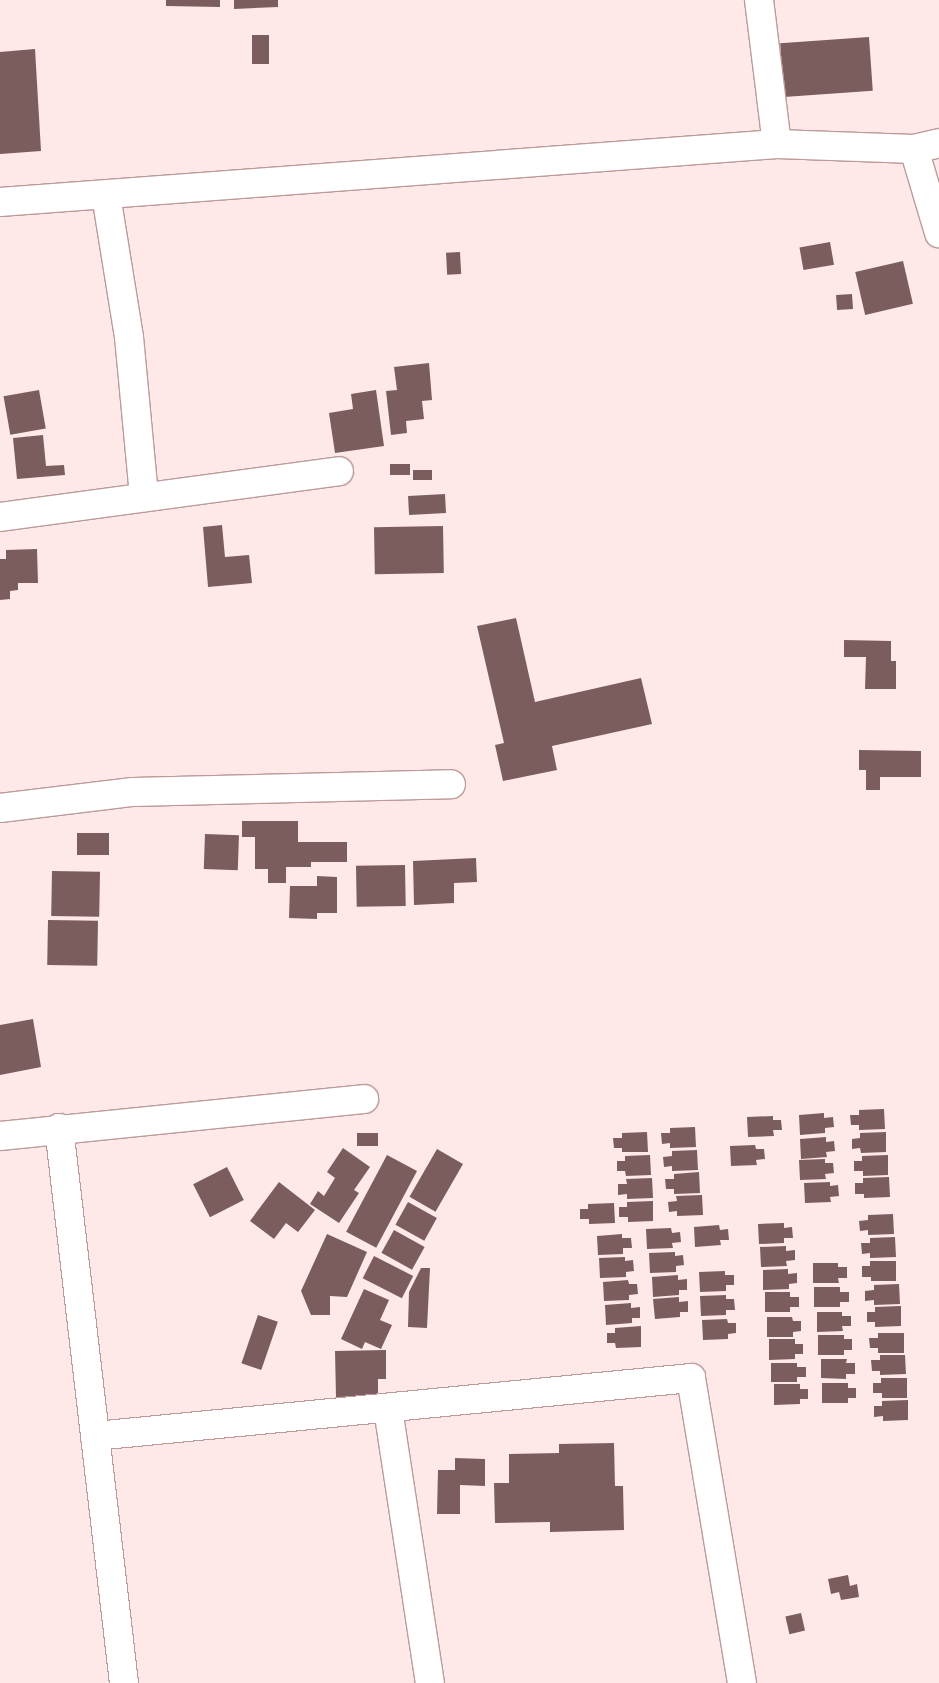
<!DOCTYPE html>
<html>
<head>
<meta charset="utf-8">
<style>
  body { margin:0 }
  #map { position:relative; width:939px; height:1683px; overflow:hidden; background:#ffe8e8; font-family:Barlow,sans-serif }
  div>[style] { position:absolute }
  .building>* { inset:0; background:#7c5d5d; transform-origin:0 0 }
  .roads { filter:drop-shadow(1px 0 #bc9a9a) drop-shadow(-1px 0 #bc9a9a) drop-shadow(0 1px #bc9a9a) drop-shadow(0 -1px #bc9a9a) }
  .minor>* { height:28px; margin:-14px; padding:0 14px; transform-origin:14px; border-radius:14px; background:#fff }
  span { translate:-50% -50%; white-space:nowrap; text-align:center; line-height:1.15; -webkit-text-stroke:4px #fbfbfb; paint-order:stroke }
</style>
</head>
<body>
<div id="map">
  <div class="building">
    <i style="clip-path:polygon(166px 0,220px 0,220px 7px,166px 6px)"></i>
    <i style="clip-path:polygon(234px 0,278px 0,278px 7px,234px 9px)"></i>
    <i style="left:252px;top:35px;width:17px;height:29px"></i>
    <i style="left:869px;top:37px;width:54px;height:89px;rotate:86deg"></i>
    <i style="clip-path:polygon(35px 49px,41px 151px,0 154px,0 52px)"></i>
    <i style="left:830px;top:242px;width:23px;height:31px;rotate:80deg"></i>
    <i style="left:460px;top:252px;width:22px;height:14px;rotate:87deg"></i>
    <i style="left:903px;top:261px;width:44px;height:49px;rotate:77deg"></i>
    <i style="left:852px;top:294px;width:15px;height:16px;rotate:86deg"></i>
    <i style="clip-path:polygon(429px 363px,432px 400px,422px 401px,424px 419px,406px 421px,407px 433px,391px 435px,386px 391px,397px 390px,394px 367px)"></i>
    <i style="left:39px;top:390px;width:39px;height:36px;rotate:80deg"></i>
    <i style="clip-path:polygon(376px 390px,384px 446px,335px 453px,329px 413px,353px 409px,351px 394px)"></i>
    <i style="clip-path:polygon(43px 435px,46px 466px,64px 465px,65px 475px,17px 479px,13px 438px)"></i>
    <i style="left:390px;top:464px;width:20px;height:11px"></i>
    <i style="left:413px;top:470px;width:19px;height:10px"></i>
    <i style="left:445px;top:494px;width:19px;height:37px;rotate:87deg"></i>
    <i style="clip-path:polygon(222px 525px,225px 557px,249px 555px,252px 583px,208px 587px,203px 527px)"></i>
    <i style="left:443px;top:526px;width:47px;height:69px;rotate:89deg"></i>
    <i style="clip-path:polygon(37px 549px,38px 583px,18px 583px,18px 590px,10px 591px,10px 599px,0 600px,0 559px,6px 559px,6px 550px)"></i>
    <i style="clip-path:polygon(516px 618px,535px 702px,641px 678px,652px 724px,552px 746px,557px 770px,503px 781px,495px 745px,504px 743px,477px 626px)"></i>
    <i style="clip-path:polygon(844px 640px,891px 641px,891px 661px,896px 661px,896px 689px,865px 689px,866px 657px,844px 657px)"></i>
    <i style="clip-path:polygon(859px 750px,921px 751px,921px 777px,880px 777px,880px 790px,866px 790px,866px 770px,859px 770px)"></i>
    <i style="clip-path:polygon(242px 821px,298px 821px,298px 842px,347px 842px,347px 862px,311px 862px,311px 867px,286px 867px,286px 883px,268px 883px,268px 869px,255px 869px,255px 837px,242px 837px)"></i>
    <i style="left:77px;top:833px;width:32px;height:22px"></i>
    <i style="left:205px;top:834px;width:34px;height:35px;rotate:2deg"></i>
    <i style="clip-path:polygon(476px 858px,477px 882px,454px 883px,454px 903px,414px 905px,413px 861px)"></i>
    <i style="left:405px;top:865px;width:41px;height:49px;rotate:89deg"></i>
    <i style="left:52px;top:871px;width:48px;height:45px;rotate:1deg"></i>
    <i style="clip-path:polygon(317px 876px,337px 877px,337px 913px,317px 913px,317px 919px,289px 918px,290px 886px,317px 886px)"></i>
    <i style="left:48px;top:920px;width:50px;height:45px;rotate:1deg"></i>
    <i style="clip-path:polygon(33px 1019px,41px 1067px,0 1075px,0 1025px)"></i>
    <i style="clip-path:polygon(884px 1109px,885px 1129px,859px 1130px,859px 1125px,851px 1125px,850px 1115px,859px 1115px,859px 1110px)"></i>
    <i style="clip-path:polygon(824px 1113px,824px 1118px,833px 1117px,834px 1127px,825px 1128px,825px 1133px,800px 1135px,799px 1115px)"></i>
    <i style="clip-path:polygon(773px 1116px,773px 1120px,781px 1120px,782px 1130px,773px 1130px,774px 1136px,748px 1137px,747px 1117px)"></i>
    <i style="clip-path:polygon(695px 1127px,696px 1147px,670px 1148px,670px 1143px,662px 1144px,661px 1133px,670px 1133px,670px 1128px)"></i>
    <i style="clip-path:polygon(647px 1132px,648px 1152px,622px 1152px,622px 1148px,614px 1148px,613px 1138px,622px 1138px,622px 1133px)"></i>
    <i style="clip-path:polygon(886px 1132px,886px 1152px,861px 1153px,860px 1148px,852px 1149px,852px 1139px,860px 1138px,860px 1133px)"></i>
    <i style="left:378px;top:1133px;width:13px;height:21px;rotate:90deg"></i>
    <i style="clip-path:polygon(826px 1137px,826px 1142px,834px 1141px,835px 1151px,826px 1152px,827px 1157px,801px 1159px,800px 1139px)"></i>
    <i style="clip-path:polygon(755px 1145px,756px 1149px,764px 1149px,765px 1159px,756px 1160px,757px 1165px,731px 1166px,730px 1146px)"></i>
    <i style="clip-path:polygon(343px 1148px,370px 1167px,354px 1190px,359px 1193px,339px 1223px,310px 1204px,318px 1191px,324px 1196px,335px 1178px,327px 1172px)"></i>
    <i style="left:437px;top:1149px;width:30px;height:55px;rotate:30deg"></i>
    <i style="clip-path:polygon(697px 1150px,698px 1170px,672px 1171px,672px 1166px,664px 1167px,663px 1157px,672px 1156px,672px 1151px)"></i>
    <i style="left:387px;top:1155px;width:34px;height:87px;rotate:28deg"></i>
    <i style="clip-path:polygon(650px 1155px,651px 1175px,626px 1176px,625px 1171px,617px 1171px,617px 1161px,625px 1161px,625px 1156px)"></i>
    <i style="clip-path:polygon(888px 1155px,888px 1175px,863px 1176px,863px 1171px,854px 1171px,854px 1161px,862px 1161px,862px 1156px)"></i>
    <i style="clip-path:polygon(825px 1159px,825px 1163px,833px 1163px,834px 1173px,825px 1174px,826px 1179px,800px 1180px,799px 1160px)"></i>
    <i style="left:227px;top:1167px;width:37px;height:38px;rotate:63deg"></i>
    <i style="clip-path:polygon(699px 1172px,700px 1193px,674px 1194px,674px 1189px,666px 1189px,665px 1179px,674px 1179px,674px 1174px)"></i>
    <i style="clip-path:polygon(889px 1177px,890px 1197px,864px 1198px,864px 1194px,855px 1194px,855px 1183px,863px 1183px,863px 1178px)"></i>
    <i style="clip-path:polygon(652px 1178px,653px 1198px,627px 1199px,627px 1194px,618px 1195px,618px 1184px,627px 1184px,626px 1179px)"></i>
    <i style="clip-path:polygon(279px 1182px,315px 1210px,298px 1232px,286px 1223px,274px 1239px,250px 1221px)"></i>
    <i style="clip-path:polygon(830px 1182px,830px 1186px,838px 1185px,839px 1196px,830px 1197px,831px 1202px,805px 1203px,804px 1183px)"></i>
    <i style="clip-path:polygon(702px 1195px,703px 1215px,677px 1216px,677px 1211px,669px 1212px,668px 1202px,677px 1201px,676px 1196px)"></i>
    <i style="clip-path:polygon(653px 1201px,653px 1221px,628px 1222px,628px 1217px,619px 1217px,619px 1207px,627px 1207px,627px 1202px)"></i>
    <i style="left:408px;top:1202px;width:33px;height:26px;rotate:29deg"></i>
    <i style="clip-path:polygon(614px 1203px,615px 1223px,589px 1224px,589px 1219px,580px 1219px,580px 1209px,588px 1209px,588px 1204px)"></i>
    <i style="clip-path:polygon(893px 1214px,894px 1234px,868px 1235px,868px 1230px,860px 1231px,859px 1221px,868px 1220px,868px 1215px)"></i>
    <i style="clip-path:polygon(784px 1223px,784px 1228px,792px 1227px,793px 1238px,784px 1238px,784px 1243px,759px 1244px,758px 1224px)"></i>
    <i style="clip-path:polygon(719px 1225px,720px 1230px,728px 1229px,729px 1240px,720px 1240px,721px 1245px,695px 1247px,694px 1227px)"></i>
    <i style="clip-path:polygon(671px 1228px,672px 1233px,680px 1232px,681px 1242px,672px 1243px,673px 1248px,647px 1249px,646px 1229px)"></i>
    <i style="left:394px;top:1230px;width:35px;height:26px;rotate:29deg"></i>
    <i style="clip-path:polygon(327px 1234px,367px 1252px,347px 1297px,330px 1296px,330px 1315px,311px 1315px,301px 1291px)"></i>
    <i style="clip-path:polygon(622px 1234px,622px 1238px,631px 1238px,632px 1248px,623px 1248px,623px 1254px,598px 1255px,597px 1236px)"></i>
    <i style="clip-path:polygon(895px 1237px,896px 1257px,870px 1258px,870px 1253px,862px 1254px,861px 1243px,870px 1243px,870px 1238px)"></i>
    <i style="clip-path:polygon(786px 1246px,786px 1251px,795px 1250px,795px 1260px,786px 1261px,787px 1266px,761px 1267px,760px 1247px)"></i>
    <i style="clip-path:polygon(675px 1252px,675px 1256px,683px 1255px,684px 1265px,676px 1266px,676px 1272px,650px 1273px,649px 1253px)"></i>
    <i style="left:374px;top:1256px;width:44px;height:25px;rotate:27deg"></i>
    <i style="clip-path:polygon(625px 1257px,625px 1261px,633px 1260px,634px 1271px,626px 1272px,626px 1277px,600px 1278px,599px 1258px)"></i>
    <i style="clip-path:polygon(870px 1261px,896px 1261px,896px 1281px,871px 1281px,871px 1277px,862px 1277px,862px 1266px,870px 1266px)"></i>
    <i style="clip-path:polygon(813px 1263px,838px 1263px,838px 1267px,847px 1267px,847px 1278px,838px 1278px,839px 1283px,813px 1283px)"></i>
    <i style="clip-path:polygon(421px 1268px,430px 1268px,427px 1328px,408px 1327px,409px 1292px)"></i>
    <i style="clip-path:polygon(788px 1269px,788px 1274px,797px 1273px,797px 1283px,789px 1284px,789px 1289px,763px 1290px,763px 1270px)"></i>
    <i style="clip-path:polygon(725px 1271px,725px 1275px,734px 1275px,734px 1285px,726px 1285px,726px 1291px,700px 1292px,699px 1272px)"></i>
    <i style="clip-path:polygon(678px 1275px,678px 1280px,687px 1279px,687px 1290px,679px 1290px,679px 1295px,653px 1297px,652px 1277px)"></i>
    <i style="clip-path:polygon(628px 1280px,629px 1284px,637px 1284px,638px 1294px,629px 1295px,629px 1300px,604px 1301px,603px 1282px)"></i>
    <i style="clip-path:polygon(899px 1284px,900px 1304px,874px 1305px,874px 1300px,865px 1301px,865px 1291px,874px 1290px,874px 1285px)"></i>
    <i style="clip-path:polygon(814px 1287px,840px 1287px,840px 1292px,849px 1292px,849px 1302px,840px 1302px,840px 1307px,814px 1307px)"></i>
    <i style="clip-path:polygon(364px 1289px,389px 1300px,380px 1320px,392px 1325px,381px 1349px,365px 1342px,362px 1349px,341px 1339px)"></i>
    <i style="clip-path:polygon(765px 1292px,790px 1292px,790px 1297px,799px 1297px,799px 1307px,790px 1307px,790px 1312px,765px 1312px)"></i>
    <i style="clip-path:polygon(726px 1295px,726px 1299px,734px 1299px,735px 1310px,726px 1310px,726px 1315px,701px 1316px,700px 1296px)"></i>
    <i style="clip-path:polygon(679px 1297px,679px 1302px,688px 1301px,688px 1312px,680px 1312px,680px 1317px,655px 1319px,653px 1299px)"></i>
    <i style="clip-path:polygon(631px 1303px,631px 1308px,640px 1307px,640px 1318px,632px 1318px,632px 1323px,606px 1325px,605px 1305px)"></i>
    <i style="clip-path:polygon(901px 1306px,901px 1326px,875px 1327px,875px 1322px,867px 1322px,867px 1312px,875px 1312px,875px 1307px)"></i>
    <i style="clip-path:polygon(817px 1312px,842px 1312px,842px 1316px,851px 1316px,851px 1326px,842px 1326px,843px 1331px,817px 1332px)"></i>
    <i style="left:258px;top:1315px;width:21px;height:51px;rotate:19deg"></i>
    <i style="clip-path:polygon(767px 1317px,792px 1317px,793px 1321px,801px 1321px,801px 1331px,793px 1332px,793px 1337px,767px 1337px)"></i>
    <i style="clip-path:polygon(727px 1319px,728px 1323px,736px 1323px,736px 1333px,728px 1334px,728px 1339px,703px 1340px,702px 1320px)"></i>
    <i style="clip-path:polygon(641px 1326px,641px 1347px,616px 1348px,615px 1343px,607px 1343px,607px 1333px,615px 1333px,615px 1328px)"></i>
    <i style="clip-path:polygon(878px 1333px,904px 1333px,904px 1353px,878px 1353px,878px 1348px,870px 1348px,869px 1338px,878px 1338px)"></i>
    <i style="clip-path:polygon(818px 1335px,844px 1335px,844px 1339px,852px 1339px,852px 1350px,844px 1350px,844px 1355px,818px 1355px)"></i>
    <i style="clip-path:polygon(769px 1339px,795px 1339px,795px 1344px,803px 1344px,803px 1354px,795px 1354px,795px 1359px,769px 1360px)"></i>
    <i style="clip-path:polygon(386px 1350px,386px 1379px,378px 1379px,378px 1396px,336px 1397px,335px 1351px)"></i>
    <i style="clip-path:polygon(880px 1355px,905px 1355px,906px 1374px,880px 1375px,880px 1371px,872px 1371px,871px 1360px,880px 1360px)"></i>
    <i style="clip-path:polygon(821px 1359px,847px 1359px,846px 1363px,855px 1363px,855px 1374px,846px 1374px,846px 1379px,821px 1378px)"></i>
    <i style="clip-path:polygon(771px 1363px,797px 1363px,797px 1367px,806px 1367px,806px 1377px,797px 1377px,797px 1382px,771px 1382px)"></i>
    <i style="clip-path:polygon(881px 1378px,907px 1378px,907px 1398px,882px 1398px,882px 1393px,873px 1393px,873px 1383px,881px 1383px)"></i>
    <i style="clip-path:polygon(822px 1383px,848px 1383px,848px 1388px,856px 1388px,856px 1398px,848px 1398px,848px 1403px,822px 1403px)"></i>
    <i style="clip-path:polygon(774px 1384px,800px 1384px,800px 1389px,808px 1389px,808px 1399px,800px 1399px,800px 1404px,774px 1405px)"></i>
    <i style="clip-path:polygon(908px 1400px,908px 1420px,883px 1421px,883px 1416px,874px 1417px,874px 1406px,882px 1406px,882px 1401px)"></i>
    <i style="clip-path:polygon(614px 1443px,615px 1486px,623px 1486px,624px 1530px,550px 1532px,550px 1522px,495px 1523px,494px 1483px,509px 1483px,509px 1454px,559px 1453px,559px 1444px)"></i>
    <i style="clip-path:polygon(455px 1458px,485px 1459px,485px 1486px,460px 1485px,460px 1514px,437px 1514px,438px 1470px,455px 1470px)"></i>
    <i style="clip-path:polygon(848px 1575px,850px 1586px,857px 1584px,859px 1597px,841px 1600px,839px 1592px,831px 1594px,828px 1579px)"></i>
    <i style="left:801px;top:1613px;width:18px;height:16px;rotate:77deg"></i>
  </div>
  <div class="roads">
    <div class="minor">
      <i style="left:759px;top:0;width:145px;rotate:82.9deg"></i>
      <i style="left:914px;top:149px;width:26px;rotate:-13deg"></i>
      <i style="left:106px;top:195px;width:144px;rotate:80.8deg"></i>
      <i style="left:129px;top:337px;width:161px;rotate:84.6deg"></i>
      <i style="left:0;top:202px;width:779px;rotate:-4.27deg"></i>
      <i style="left:777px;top:144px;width:137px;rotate:2.1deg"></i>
      <i style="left:914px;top:149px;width:88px;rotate:73.4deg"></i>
      <i style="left:0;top:517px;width:342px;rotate:-7.7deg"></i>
      <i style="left:0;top:808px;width:134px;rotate:-6.9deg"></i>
      <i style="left:133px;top:792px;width:318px;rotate:-1.4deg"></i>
      <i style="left:59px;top:1128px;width:559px;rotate:83.32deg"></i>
      <i style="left:0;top:1136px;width:366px;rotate:-5.8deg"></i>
      <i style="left:388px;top:1409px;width:277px;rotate:81.3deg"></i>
      <i style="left:95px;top:1436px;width:599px;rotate:-5.56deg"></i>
      <i style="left:691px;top:1378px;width:309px;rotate:80.5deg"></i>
    </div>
  </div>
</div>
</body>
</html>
